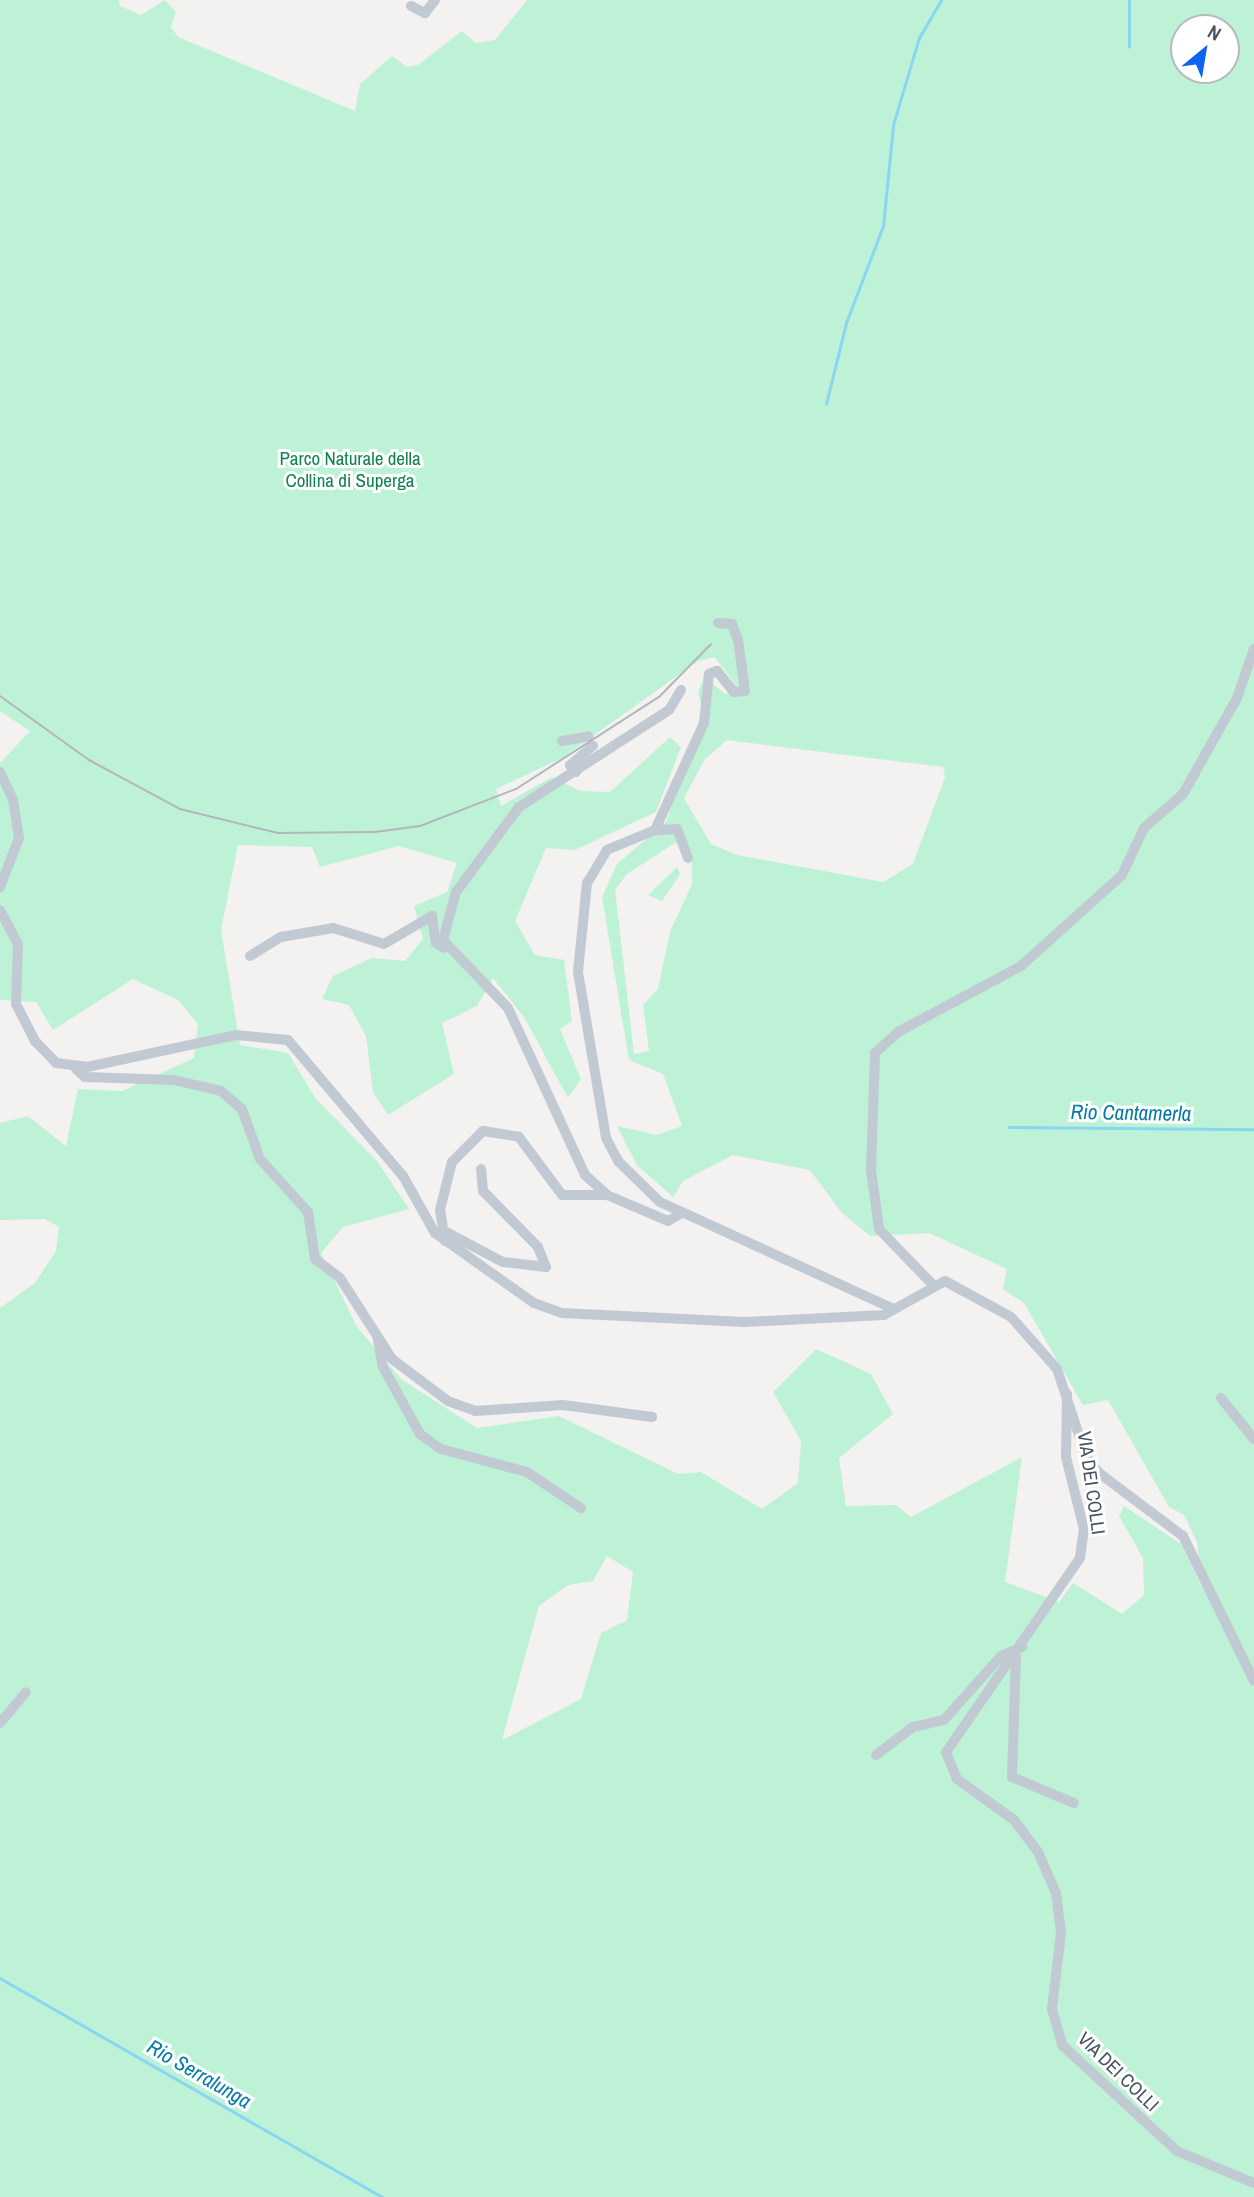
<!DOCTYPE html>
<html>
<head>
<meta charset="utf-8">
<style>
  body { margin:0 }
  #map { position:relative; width:1254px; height:2197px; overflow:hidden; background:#f4f1f1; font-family:"Archivo Narrow",sans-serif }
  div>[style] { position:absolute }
  .green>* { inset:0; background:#bef2d6 }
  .stream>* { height:2.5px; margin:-1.25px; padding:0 1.25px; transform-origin:1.25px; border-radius:1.25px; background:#89d5f2 }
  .minor>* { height:10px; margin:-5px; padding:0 5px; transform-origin:5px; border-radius:5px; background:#c1cad3 }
  .tram>* { height:2px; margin:-1px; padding:0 1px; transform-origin:1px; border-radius:1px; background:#b3b6bc }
  span { translate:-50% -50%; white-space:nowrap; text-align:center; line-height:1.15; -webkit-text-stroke:6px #fff; paint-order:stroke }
  .park-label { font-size:19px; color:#128251 }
  .street-label { font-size:19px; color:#485360 }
  .water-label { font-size:21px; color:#057aa6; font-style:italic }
  .north { position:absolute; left:1170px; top:14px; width:70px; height:70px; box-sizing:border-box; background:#fff; border:2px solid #b6babf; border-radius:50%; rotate:30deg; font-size:19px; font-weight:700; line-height:28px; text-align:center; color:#485360 }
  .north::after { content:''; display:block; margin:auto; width:24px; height:32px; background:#0e63f0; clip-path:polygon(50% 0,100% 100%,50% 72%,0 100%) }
</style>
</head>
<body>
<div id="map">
  <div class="green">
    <i style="clip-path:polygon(evenodd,0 0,119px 0,120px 6px,141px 15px,165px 0,176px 12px,171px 27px,178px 37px,355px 111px,360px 84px,392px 56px,407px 67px,418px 65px,462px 31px,476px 43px,495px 40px,527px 0,1254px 0,1254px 2197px,0 2197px,0 1308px,35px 1283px,56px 1251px,59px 1227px,45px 1219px,0 1220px,0 1123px,28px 1116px,66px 1146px,78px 1089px,122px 1091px,194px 1058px,198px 1024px,178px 1000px,133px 979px,53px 1030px,36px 1002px,0 1000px,0 763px,30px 731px,0 711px,0 0,1184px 28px,1226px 28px,1226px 70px,1184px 70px,1184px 28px,0 0,715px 657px,737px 687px,725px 694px,704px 677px,698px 693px,704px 714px,666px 822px,617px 864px,602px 897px,629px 1060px,663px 1074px,682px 1126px,657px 1135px,617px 1126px,637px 1165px,673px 1197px,683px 1181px,733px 1155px,810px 1170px,841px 1212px,870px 1236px,929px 1233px,1007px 1269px,1003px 1289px,1024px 1303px,1083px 1405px,1108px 1400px,1169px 1507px,1184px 1515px,1197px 1542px,1202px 1588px,1181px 1544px,1124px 1506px,1119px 1516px,1143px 1558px,1144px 1595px,1122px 1614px,1073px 1583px,1059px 1602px,1005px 1582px,1022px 1457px,911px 1517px,896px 1505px,846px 1506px,839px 1458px,893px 1414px,871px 1374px,816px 1349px,773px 1392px,801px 1441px,798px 1483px,762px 1509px,701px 1472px,678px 1474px,559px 1416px,477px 1428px,401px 1379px,357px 1327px,321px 1253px,343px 1227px,409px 1209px,377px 1161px,316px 1099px,288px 1053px,240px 1045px,221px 930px,238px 845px,312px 847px,320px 867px,399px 846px,457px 863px,447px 892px,414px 906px,423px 939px,405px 961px,372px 958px,333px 976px,322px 999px,349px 1005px,366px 1036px,373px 1092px,388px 1115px,454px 1074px,442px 1023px,477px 1006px,493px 978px,524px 1017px,568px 1098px,581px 1079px,560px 1029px,572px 1021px,564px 960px,535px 955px,515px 921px,546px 848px,575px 850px,656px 812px,681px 747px,670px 737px,610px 792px,580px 791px,552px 777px,501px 806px,496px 789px,562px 758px,698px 661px,715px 657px,0 0,727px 740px,943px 767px,945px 777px,913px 864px,883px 882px,737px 855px,711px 844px,684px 798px,705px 759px,727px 740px,0 0,678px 841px,692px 853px,692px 884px,670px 932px,658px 989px,643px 1005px,649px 1051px,634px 1054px,615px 890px,627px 874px,678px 841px,0 0,607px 1556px,633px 1572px,627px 1620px,601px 1633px,581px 1699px,502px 1740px,539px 1606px,568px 1585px,593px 1581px,607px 1556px)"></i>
    <i style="clip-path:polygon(677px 867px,680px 874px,662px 901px,648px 895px)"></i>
  </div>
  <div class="stream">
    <i style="left:1129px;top:47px;width:47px;rotate:-90deg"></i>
    <i style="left:826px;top:404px;width:83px;rotate:-76.1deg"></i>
    <i style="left:846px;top:323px;width:104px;rotate:-69.1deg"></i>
    <i style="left:883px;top:226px;width:101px;rotate:-84.3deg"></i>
    <i style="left:893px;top:125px;width:91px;rotate:-73.4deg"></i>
    <i style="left:919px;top:38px;width:44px;rotate:-59.9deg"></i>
    <i style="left:1009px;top:1127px;width:245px;rotate:0.5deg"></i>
    <i style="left:0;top:1978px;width:441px;rotate:29.8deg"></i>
  </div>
  <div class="minor">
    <i style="left:411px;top:6px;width:16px;rotate:27deg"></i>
    <i style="left:425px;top:13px;width:16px;rotate:-52deg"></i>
    <i style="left:681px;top:690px;width:23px;rotate:121deg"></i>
    <i style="left:669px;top:710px;width:179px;rotate:147.1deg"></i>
    <i style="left:519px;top:807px;width:106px;rotate:126.5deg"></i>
    <i style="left:456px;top:892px;width:50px;rotate:105.2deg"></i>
    <i style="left:443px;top:940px;width:94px;rotate:46.3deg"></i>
    <i style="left:508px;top:1008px;width:184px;rotate:65.2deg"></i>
    <i style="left:585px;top:1175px;width:30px;rotate:42deg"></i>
    <i style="left:607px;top:1195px;width:66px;rotate:23.1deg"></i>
    <i style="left:668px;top:1221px;width:16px;rotate:-30deg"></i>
    <i style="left:562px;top:741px;width:27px;rotate:-10deg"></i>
    <i style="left:0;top:772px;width:31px;rotate:65deg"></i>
    <i style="left:13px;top:800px;width:38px;rotate:81deg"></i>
    <i style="left:19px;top:838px;width:53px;rotate:111.2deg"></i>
    <i style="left:576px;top:772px;width:9px;rotate:-131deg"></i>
    <i style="left:570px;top:765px;width:30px;rotate:-40deg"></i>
    <i style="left:655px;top:830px;width:118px;rotate:-65.4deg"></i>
    <i style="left:704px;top:723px;width:49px;rotate:-84.2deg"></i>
    <i style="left:709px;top:674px;width:9px;rotate:-21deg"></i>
    <i style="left:717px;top:671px;width:27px;rotate:51deg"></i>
    <i style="left:734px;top:692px;width:11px;rotate:-5deg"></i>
    <i style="left:745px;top:691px;width:51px;rotate:-97.8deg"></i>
    <i style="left:738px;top:640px;width:17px;rotate:-111deg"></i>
    <i style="left:732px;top:624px;width:14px;rotate:-176deg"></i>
    <i style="left:688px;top:858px;width:31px;rotate:-111deg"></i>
    <i style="left:677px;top:829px;width:22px;rotate:177deg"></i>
    <i style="left:655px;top:830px;width:52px;rotate:157.4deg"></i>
    <i style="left:607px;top:850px;width:39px;rotate:121deg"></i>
    <i style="left:587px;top:883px;width:89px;rotate:95.8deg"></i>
    <i style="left:578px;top:972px;width:168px;rotate:80.4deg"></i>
    <i style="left:606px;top:1138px;width:27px;rotate:62deg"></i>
    <i style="left:619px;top:1162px;width:57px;rotate:44.3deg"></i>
    <i style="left:660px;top:1202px;width:257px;rotate:24.6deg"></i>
    <i style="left:0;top:910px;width:38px;rotate:62deg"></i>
    <i style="left:18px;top:944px;width:60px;rotate:91.9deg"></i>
    <i style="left:16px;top:1004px;width:42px;rotate:62.8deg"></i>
    <i style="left:35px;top:1041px;width:30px;rotate:46deg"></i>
    <i style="left:56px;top:1063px;width:31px;rotate:7deg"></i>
    <i style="left:87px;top:1067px;width:152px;rotate:-12.1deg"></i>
    <i style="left:236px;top:1035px;width:52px;rotate:5.5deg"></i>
    <i style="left:288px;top:1040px;width:178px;rotate:49.8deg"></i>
    <i style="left:403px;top:1176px;width:65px;rotate:60.7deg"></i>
    <i style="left:435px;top:1233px;width:121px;rotate:35.3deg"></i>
    <i style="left:534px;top:1303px;width:29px;rotate:20deg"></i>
    <i style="left:561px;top:1313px;width:184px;rotate:2.8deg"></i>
    <i style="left:745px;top:1322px;width:139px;rotate:-2.9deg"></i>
    <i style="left:884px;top:1315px;width:70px;rotate:-29.1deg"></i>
    <i style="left:945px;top:1281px;width:75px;rotate:28.6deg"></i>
    <i style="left:1011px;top:1317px;width:69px;rotate:48.5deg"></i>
    <i style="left:1057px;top:1369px;width:92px;rotate:71.6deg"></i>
    <i style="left:1086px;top:1456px;width:21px;rotate:53deg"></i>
    <i style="left:1099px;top:1473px;width:105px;rotate:36.9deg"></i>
    <i style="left:1183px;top:1536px;width:161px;rotate:63.9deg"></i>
    <i style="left:250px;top:956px;width:36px;rotate:-32deg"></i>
    <i style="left:281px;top:937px;width:53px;rotate:-9.8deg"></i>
    <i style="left:333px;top:928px;width:53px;rotate:17.4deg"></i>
    <i style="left:384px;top:944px;width:56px;rotate:-30.3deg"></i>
    <i style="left:432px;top:916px;width:27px;rotate:82deg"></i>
    <i style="left:436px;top:943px;width:9px;rotate:32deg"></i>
    <i style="left:76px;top:1069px;width:12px;rotate:42deg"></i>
    <i style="left:85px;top:1077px;width:89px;rotate:1.9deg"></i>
    <i style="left:174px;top:1080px;width:48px;rotate:13.2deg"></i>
    <i style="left:221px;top:1091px;width:28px;rotate:41deg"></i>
    <i style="left:242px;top:1109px;width:53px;rotate:70.2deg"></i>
    <i style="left:260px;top:1159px;width:72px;rotate:47.8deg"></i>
    <i style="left:308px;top:1212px;width:48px;rotate:81.5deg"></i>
    <i style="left:315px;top:1259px;width:31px;rotate:37deg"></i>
    <i style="left:340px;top:1278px;width:96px;rotate:57.3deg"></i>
    <i style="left:392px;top:1359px;width:70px;rotate:36.9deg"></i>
    <i style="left:448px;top:1401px;width:29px;rotate:20deg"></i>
    <i style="left:475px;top:1411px;width:88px;rotate:-3.9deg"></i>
    <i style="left:563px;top:1405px;width:90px;rotate:7.7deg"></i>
    <i style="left:446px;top:1232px;width:64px;rotate:27.8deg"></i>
    <i style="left:503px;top:1262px;width:43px;rotate:6.6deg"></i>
    <i style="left:546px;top:1267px;width:22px;rotate:-112deg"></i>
    <i style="left:538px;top:1247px;width:78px;rotate:-134.5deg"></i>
    <i style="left:483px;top:1191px;width:22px;rotate:-95deg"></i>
    <i style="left:445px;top:1241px;width:31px;rotate:-99deg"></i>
    <i style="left:440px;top:1210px;width:49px;rotate:-76deg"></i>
    <i style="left:452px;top:1162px;width:44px;rotate:-45deg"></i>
    <i style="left:483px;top:1131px;width:36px;rotate:9deg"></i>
    <i style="left:519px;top:1137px;width:72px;rotate:53.4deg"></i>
    <i style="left:562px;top:1195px;width:44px"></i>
    <i style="left:934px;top:1286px;width:79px;rotate:-134deg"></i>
    <i style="left:879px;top:1229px;width:60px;rotate:-97.7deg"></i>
    <i style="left:871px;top:1170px;width:117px;rotate:-88deg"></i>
    <i style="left:875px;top:1053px;width:31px;rotate:-42deg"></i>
    <i style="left:898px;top:1032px;width:140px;rotate:-28.2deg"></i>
    <i style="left:1021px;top:966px;width:136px;rotate:-42deg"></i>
    <i style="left:1122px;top:875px;width:52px;rotate:-64.9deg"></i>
    <i style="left:1144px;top:828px;width:52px;rotate:-41.1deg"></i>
    <i style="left:1183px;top:794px;width:110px;rotate:-60.6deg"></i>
    <i style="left:1237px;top:698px;width:52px;rotate:-70.9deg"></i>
    <i style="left:378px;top:1340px;width:27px;rotate:80deg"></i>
    <i style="left:383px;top:1367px;width:77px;rotate:61.1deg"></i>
    <i style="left:420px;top:1434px;width:26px;rotate:36deg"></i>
    <i style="left:441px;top:1449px;width:89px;rotate:15deg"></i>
    <i style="left:527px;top:1472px;width:65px;rotate:33.7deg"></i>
    <i style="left:1067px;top:1394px;width:63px;rotate:90.9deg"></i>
    <i style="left:1066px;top:1457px;width:74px;rotate:76deg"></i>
    <i style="left:1084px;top:1529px;width:29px;rotate:98deg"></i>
    <i style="left:1080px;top:1558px;width:236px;rotate:124.6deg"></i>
    <i style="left:946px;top:1752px;width:29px;rotate:68deg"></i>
    <i style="left:957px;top:1779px;width:70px;rotate:35.7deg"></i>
    <i style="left:1014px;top:1820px;width:40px;rotate:53deg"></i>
    <i style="left:1038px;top:1852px;width:45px;rotate:66.3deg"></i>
    <i style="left:1056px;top:1893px;width:40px;rotate:82.9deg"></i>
    <i style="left:1061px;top:1933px;width:77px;rotate:96.8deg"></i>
    <i style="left:1052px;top:2009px;width:37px;rotate:74deg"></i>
    <i style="left:1062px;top:2045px;width:156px;rotate:42.7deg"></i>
    <i style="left:1177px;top:2151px;width:83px;rotate:22.6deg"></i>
    <i style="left:1221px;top:1398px;width:53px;rotate:51.2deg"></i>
    <i style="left:1016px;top:1657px;width:120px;rotate:91.9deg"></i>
    <i style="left:1012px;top:1777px;width:67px;rotate:22.8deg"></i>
    <i style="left:0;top:1723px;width:40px;rotate:-50deg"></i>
    <i style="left:876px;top:1755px;width:46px;rotate:-37.1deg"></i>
    <i style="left:913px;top:1727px;width:32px;rotate:-13deg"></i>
    <i style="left:944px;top:1720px;width:86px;rotate:-48.3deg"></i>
    <i style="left:1001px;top:1656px;width:23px;rotate:-23deg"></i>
  </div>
  <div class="tram">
    <i style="left:0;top:696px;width:110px;rotate:35.7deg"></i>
    <i style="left:89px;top:760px;width:103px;rotate:28.3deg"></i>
    <i style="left:180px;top:809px;width:101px;rotate:13.8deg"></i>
    <i style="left:278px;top:833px;width:97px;rotate:-0.6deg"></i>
    <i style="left:375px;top:832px;width:45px;rotate:-7.6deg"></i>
    <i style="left:420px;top:826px;width:103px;rotate:-21.1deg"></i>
    <i style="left:516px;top:789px;width:170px;rotate:-32.8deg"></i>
    <i style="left:659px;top:697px;width:74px;rotate:-45.5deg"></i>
  </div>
  <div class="park-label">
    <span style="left:350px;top:470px">Parco Naturale della<br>Collina di Superga</span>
  </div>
  <div class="street-label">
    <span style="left:1091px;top:1483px;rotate:82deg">VIA DEI COLLI</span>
    <span style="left:1118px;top:2072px;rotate:44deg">VIA DEI COLLI</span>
  </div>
  <div class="water-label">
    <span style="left:1131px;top:1113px;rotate:1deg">Rio Cantamerla</span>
    <span style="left:199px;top:2074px;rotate:30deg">Rio Serralunga</span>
  </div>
  <div class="north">N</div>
</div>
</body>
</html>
